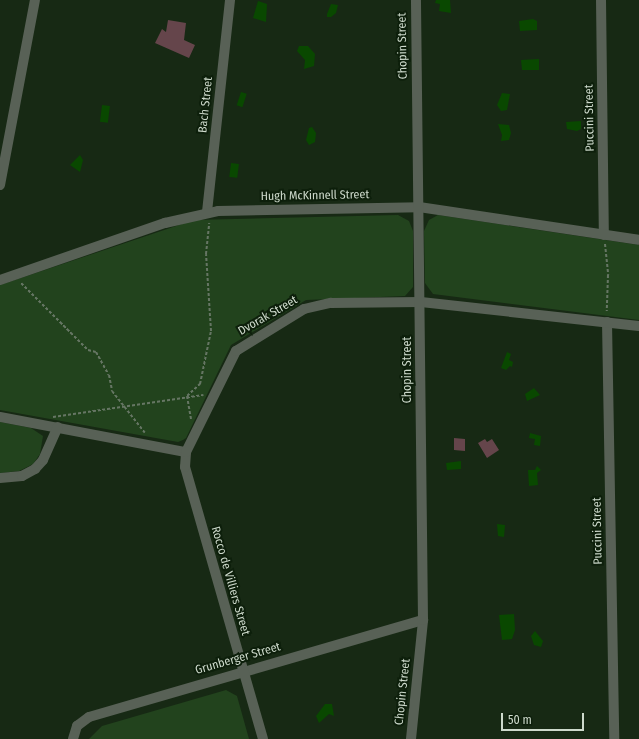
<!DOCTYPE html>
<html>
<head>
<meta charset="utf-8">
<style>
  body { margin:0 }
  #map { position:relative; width:639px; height:739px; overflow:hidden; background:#172914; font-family:"Fira Sans Condensed",sans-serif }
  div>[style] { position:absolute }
  .green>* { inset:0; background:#22431d }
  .water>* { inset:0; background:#094800; transform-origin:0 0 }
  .building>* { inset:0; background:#65454b }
  .path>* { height:2px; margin-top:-1px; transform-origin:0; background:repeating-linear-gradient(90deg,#667664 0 3px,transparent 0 5px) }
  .minor>* { height:10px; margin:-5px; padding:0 5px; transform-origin:5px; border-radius:5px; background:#586156 }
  span { translate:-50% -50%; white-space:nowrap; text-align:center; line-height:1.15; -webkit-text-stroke:4px #0d1f0b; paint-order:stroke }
  .street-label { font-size:12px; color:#cedacc }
  .scale { position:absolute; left:501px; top:713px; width:83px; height:18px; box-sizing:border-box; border:2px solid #cedacc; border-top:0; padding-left:5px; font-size:12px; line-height:14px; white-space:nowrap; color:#cedacc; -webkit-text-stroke:3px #0d1f0b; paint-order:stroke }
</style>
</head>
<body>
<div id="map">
  <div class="green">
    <i style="clip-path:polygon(398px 215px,409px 221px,413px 231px,413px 287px,405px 296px,306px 300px,231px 345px,186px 438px,183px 440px,178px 442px,0 410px,0 285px,194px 220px)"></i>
    <i style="clip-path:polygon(438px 215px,639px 245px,639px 320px,433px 294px,425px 283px,424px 231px,429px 220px)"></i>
    <i style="clip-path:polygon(0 422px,31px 428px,43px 436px,40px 454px,33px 464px,19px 471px,0 473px)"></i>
    <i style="clip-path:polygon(226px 690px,237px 696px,249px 739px,89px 739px,102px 726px)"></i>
  </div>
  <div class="water">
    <i style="clip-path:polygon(436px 0,450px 0,451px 13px,439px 11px,440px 4px,435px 3px)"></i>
    <i style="clip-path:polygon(258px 1px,267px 4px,266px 22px,253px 18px)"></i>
    <i style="clip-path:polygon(331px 4px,338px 5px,336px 13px,331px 17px,327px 17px,327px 14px)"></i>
    <i style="clip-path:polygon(533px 19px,537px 21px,537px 30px,520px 31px,519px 21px)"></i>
    <i style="clip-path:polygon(299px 46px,308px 46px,315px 54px,314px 66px,304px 69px,305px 60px,297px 51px)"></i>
    <i style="clip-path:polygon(539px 59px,539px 70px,522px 70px,521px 60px)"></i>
    <i style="left:241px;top:92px;width:6px;height:14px;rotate:18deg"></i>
    <i style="clip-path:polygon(502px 93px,510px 94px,507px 110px,501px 111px,497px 105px)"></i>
    <i style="left:102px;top:105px;width:8px;height:17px;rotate:7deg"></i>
    <i style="clip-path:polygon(581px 121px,581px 129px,577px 131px,567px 129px,566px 122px)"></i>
    <i style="clip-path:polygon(498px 124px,509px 125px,511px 133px,509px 140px,501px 141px,502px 135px)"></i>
    <i style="clip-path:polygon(312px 127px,316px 133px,315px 142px,309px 145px,306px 140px,309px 128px)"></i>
    <i style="clip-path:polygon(80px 155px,83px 160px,80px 172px,70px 165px)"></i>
    <i style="left:231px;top:163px;width:8px;height:14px;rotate:7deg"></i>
    <i style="clip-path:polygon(507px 352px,511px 354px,509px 360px,513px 362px,512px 367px,510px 366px,506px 370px,501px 368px)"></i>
    <i style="clip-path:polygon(534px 388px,540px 395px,527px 401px,525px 394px)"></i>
    <i style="clip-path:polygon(530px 433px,541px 436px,540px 446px,534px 445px,535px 439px,529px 438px)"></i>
    <i style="clip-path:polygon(461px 461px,461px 469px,447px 470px,446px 463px)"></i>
    <i style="clip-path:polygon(537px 466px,541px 470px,537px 473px,538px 485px,529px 486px,528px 470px,535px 470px)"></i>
    <i style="clip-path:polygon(497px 524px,505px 525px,504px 537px,498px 536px)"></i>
    <i style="clip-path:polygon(514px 614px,515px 630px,512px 639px,502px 640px,499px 615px)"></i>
    <i style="clip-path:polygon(535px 631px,543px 641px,541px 647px,534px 645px,531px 636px)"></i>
    <i style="clip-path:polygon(325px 704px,332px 704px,334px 716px,329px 714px,319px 723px,316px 716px)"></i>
  </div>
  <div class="building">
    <i style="clip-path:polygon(168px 20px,186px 23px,184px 40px,195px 45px,189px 58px,155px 43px,162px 29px,166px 32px)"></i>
    <i style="clip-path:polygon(454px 438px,465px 439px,465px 451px,454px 450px)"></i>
    <i style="clip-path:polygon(485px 439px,487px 442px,492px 439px,499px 450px,487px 458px,478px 443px)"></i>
  </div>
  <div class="path">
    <i style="left:605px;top:244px;width:31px;rotate:84deg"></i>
    <i style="left:608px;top:275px;width:36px;rotate:92deg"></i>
    <i style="left:21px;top:283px;width:95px;rotate:45deg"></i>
    <i style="left:88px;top:350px;width:8px;rotate:14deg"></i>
    <i style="left:96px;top:352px;width:26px;rotate:61deg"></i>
    <i style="left:109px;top:375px;width:16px;rotate:79deg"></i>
    <i style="left:112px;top:391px;width:53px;rotate:51.8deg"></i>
    <i style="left:53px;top:417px;width:152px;rotate:-8.3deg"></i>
    <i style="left:191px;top:419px;width:23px;rotate:-100deg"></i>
    <i style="left:187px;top:396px;width:18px;rotate:-43deg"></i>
    <i style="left:200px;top:384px;width:54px;rotate:-78.3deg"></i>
    <i style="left:211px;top:331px;width:77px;rotate:-93.7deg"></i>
    <i style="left:206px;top:254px;width:31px;rotate:-84deg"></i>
  </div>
  <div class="minor">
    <i style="left:601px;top:0;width:235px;rotate:89.3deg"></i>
    <i style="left:0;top:185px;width:188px;rotate:-79.3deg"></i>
    <i style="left:207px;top:212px;width:213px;rotate:-83.8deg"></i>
    <i style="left:0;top:280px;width:175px;rotate:-19.1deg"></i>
    <i style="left:165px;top:223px;width:54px;rotate:-12.8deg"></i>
    <i style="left:218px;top:211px;width:201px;rotate:-1.1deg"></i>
    <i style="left:419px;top:207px;width:222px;rotate:8.5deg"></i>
    <i style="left:607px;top:322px;width:417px;rotate:89deg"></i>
    <i style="left:0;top:417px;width:189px;rotate:10.7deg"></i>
    <i style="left:0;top:478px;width:22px;rotate:-5deg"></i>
    <i style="left:22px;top:476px;width:15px;rotate:-28deg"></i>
    <i style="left:35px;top:469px;width:12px;rotate:-48deg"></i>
    <i style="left:43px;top:460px;width:36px;rotate:-66deg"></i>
    <i style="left:73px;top:739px;width:14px;rotate:-73deg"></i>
    <i style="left:77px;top:726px;width:15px;rotate:-37deg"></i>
    <i style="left:89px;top:717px;width:348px;rotate:-16.2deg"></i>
    <i style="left:263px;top:739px;width:283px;rotate:-106deg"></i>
    <i style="left:185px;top:467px;width:15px;rotate:-86deg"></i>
    <i style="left:186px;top:452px;width:113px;rotate:-63.7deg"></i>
    <i style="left:236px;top:351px;width:80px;rotate:-31.7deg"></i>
    <i style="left:304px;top:309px;width:28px;rotate:-13deg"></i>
    <i style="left:331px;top:303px;width:90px;rotate:-0.6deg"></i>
    <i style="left:421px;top:302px;width:219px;rotate:6.3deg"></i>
    <i style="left:411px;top:739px;width:120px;rotate:-84.2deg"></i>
    <i style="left:423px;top:620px;width:620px;rotate:-90.65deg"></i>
  </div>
  <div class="street-label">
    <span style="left:403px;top:46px;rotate:-91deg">Chopin Street</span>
    <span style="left:206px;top:105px;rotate:-84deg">Bach Street</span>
    <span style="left:590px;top:118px;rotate:-91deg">Puccini Street</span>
    <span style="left:315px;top:196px;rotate:-1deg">Hugh McKinnell Street</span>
    <span style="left:268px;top:316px;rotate:-30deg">Dvorak Street</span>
    <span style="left:408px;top:370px;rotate:-90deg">Chopin Street</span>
    <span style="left:598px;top:531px;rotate:-91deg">Puccini Street</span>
    <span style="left:230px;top:581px;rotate:74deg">Rocco de Villiers Street</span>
    <span style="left:238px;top:659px;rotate:-16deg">Grunberger Street</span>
    <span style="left:403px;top:692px;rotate:-84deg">Chopin Street</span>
  </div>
  <div class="scale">50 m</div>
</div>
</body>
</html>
